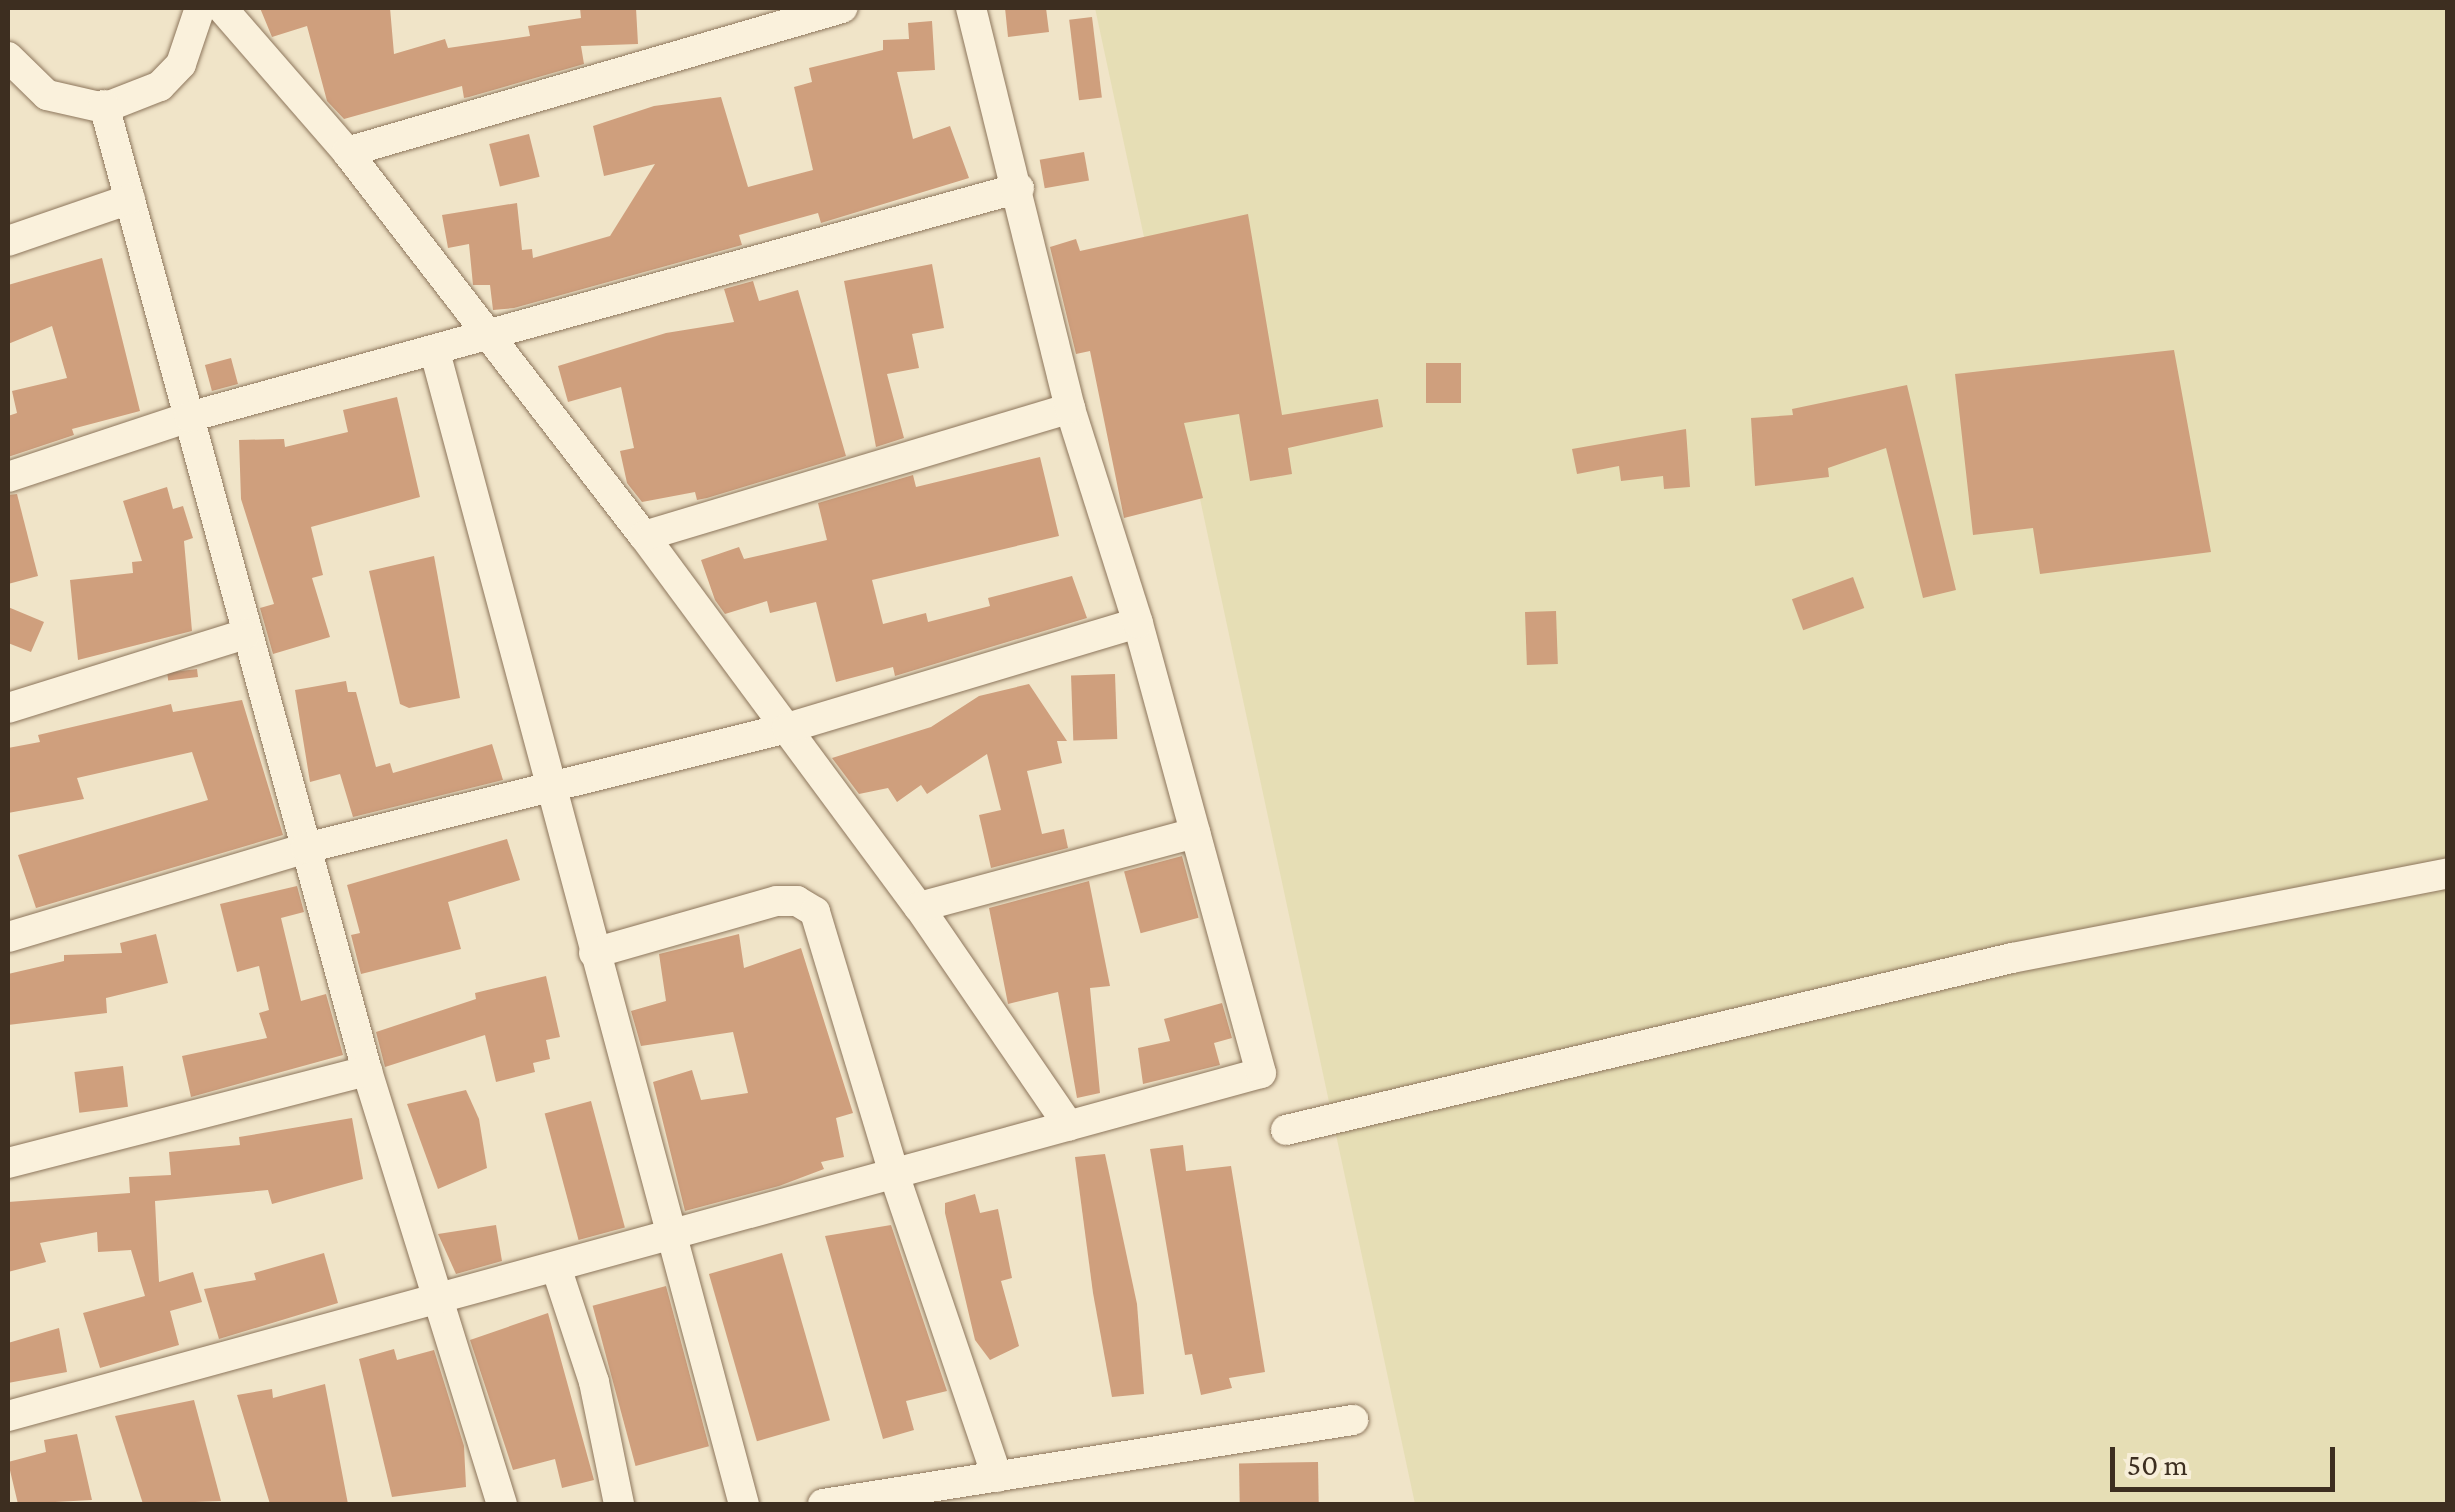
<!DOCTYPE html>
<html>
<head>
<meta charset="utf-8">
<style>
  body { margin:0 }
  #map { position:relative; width:2455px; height:1512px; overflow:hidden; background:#f0e4c8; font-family:"Crimson Pro",serif }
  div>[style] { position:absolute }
  .farmland>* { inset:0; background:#e6deb5 }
  .building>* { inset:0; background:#cf9f7d; transform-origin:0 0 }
  .roads { filter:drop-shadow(0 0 2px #8d765c) drop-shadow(0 0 2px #8d765c) }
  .street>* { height:30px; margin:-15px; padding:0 15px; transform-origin:15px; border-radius:15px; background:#faf1dc }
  span { translate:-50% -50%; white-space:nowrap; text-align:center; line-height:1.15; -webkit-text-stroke:9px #f7eed8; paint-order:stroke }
  .frame { position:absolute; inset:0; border:10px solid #3d2e20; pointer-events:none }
  .scale { position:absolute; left:2110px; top:1447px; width:225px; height:45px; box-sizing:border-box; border:5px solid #3d2e20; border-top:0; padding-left:12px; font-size:30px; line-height:35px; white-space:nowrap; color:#3d2e20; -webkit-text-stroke:8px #f7eed8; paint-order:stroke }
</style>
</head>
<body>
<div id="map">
  <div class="farmland">
    <div style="clip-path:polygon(1095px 8px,2447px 8px,2447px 1504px,1415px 1504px)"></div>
  </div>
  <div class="building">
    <div style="clip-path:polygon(260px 8px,390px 8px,394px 54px,445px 39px,448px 48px,530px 36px,528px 26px,581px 18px,580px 8px,636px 8px,638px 44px,581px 46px,584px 64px,469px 97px,464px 98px,462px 86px,344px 119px,327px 101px,307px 26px,272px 37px)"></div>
    <div style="clip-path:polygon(1005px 8px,1046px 8px,1049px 32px,1008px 37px)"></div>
    <div style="left:1092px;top:17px;width:81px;height:23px;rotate:83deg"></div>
    <div style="clip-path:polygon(932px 21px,935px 70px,897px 72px,913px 139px,950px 126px,969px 178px,821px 223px,818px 213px,739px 235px,742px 245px,514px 308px,493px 310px,490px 285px,473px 285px,469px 244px,448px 248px,442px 215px,517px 203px,522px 250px,532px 249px,533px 258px,610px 236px,655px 164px,604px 176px,593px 126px,654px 106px,721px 97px,748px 187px,813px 170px,794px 87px,812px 82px,809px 68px,883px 50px,883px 40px,909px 39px,908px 23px)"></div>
    <div style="left:529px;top:134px;width:44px;height:41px;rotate:76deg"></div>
    <div style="left:1084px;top:152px;width:29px;height:45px;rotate:80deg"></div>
    <div style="clip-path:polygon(1248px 214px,1282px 415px,1378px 399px,1383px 427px,1288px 448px,1292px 474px,1250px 481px,1239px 414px,1184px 423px,1203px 498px,1124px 518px,1090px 351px,1076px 354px,1050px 247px,1076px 239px,1080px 251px)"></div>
    <div style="clip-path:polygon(102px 258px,140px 411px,72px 429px,74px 435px,8px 457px,8px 416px,17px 413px,12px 391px,67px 378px,52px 326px,8px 344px,8px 285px)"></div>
    <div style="clip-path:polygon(932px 264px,944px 328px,912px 334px,919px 368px,887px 374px,904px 438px,876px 447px,844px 281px)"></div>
    <div style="clip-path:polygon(753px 281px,759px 301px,798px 290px,846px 456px,707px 498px,697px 500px,695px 492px,642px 502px,627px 483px,620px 451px,634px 448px,621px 387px,568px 402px,558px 366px,666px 333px,734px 322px,724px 289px)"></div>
    <div style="clip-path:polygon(2174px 350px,2211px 552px,2040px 574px,2033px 528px,1973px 535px,1955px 374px)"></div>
    <div style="left:231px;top:358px;width:27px;height:27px;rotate:75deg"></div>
    <div style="left:1461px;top:363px;width:40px;height:35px;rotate:90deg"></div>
    <div style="clip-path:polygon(1907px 385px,1956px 590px,1923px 598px,1886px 448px,1828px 468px,1829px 477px,1755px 486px,1751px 418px,1793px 415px,1792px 409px)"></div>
    <div style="clip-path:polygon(397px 397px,420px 497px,311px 527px,323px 575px,312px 578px,330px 637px,273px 654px,260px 608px,274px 604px,241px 499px,239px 440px,284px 439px,285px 447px,348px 432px,343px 410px)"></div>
    <div style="clip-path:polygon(1686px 429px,1690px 487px,1664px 489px,1663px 476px,1621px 481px,1619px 466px,1577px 474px,1572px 449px)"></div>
    <div style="clip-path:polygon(1040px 457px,1059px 536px,872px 580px,883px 624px,926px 613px,928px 622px,990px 606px,988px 598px,1072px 576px,1087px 618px,895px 676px,893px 667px,836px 682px,816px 602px,770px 613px,767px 601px,725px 614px,715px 600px,701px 560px,739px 547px,744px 559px,827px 540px,818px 503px,913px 475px,916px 487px)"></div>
    <div style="clip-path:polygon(167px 487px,173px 509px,183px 506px,193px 538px,184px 541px,192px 631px,78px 660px,70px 580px,133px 573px,132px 562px,142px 561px,123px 501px)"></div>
    <div style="clip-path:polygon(17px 494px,38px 576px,8px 584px,8px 495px)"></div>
    <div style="clip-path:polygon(434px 556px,460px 698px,409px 708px,400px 704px,369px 571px)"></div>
    <div style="left:1853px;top:577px;width:33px;height:65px;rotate:70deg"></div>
    <div style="clip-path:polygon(8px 607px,44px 622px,31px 652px,8px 643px)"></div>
    <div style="left:1556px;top:611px;width:53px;height:31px;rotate:88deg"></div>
    <div style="left:197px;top:669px;width:8px;height:30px;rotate:83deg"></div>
    <div style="left:1115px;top:674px;width:65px;height:44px;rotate:88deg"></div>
    <div style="clip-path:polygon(346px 681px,348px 692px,356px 692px,376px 767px,390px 763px,393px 773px,492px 744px,503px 780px,353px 817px,340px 774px,310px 782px,295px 690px)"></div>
    <div style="clip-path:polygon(1029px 684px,1067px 741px,1057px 741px,1062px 763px,1027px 771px,1042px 834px,1064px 829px,1068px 848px,991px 868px,979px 815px,1001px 810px,987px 754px,927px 794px,921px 785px,897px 802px,888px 788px,859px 794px,832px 758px,931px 727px,979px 696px)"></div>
    <div style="clip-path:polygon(242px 700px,283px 835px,36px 908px,18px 855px,208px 800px,192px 752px,77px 778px,84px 799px,8px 813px,8px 748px,40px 742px,38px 735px,171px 704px,173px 712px)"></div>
    <div style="clip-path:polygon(507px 839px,520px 880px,448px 902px,461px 949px,361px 974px,351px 935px,360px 933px,347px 885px)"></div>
    <div style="left:1182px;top:856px;width:64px;height:60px;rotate:75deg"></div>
    <div style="clip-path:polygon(1089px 881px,1110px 986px,1090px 988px,1100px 1093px,1077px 1098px,1058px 992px,1008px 1004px,989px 908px)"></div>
    <div style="clip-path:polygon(297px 886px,304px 912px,281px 918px,301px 1001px,326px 994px,343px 1055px,191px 1097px,182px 1056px,267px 1038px,259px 1013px,269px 1010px,259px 966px,237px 972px,220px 904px)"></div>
    <div style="clip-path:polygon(156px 934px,168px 983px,106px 998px,107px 1013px,8px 1025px,8px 974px,64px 961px,64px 955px,122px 953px,120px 943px)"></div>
    <div style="clip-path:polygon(739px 934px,744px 968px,801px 948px,853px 1113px,836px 1118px,844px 1157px,821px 1162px,824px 1169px,779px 1186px,685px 1211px,653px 1082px,692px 1070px,701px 1100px,748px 1093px,733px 1032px,641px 1046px,631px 1011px,666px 1001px,659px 954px)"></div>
    <div style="clip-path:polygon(546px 976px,560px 1037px,546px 1040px,550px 1059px,533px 1063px,535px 1072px,496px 1082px,485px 1035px,385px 1067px,376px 1032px,476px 999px,475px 993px)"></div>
    <div style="clip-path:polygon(1222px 1003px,1232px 1038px,1214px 1043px,1220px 1065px,1143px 1084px,1138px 1048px,1170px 1041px,1164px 1019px)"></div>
    <div style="left:123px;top:1066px;width:41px;height:49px;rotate:83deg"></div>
    <div style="clip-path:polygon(466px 1090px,479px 1119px,487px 1168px,438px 1189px,407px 1104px)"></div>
    <div style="left:591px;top:1101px;width:131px;height:48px;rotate:75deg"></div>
    <div style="clip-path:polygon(352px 1118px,363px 1179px,272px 1204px,268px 1190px,155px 1201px,159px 1282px,193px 1272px,202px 1302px,170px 1311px,179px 1345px,100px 1368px,83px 1313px,145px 1296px,131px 1250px,98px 1252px,97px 1232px,40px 1243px,46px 1262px,8px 1272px,8px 1202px,130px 1193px,129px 1177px,171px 1175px,169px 1152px,240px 1145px,239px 1137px)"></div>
    <div style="clip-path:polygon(1183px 1145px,1186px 1171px,1231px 1166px,1265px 1372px,1229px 1378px,1232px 1388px,1201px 1395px,1192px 1354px,1185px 1355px,1150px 1149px)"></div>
    <div style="clip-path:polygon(1105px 1154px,1137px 1304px,1144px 1394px,1112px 1397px,1093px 1293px,1075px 1157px)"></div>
    <div style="clip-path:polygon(975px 1194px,980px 1213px,998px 1209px,1012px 1278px,1001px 1281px,1019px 1346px,990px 1360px,975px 1340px,945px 1213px,945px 1203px)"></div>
    <div style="clip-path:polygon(496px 1225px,502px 1261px,456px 1274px,438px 1234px)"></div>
    <div style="clip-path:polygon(891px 1225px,947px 1391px,906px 1401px,914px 1430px,883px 1439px,825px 1236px)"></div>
    <div style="clip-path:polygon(324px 1253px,338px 1303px,219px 1339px,204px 1289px,256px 1280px,254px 1273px)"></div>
    <div style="left:782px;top:1253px;width:174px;height:76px;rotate:74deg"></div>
    <div style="left:666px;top:1286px;width:166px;height:76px;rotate:75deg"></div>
    <div style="clip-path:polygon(548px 1313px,594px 1480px,562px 1488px,555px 1459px,513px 1470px,470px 1340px)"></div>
    <div style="clip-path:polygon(59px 1328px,67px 1372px,8px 1383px,8px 1343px)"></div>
    <div style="clip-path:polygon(394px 1349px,397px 1360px,434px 1350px,464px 1446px,466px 1487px,392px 1497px,359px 1359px)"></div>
    <div style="clip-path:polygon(325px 1384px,348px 1504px,270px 1504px,237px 1395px,272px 1389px,273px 1398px)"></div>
    <div style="clip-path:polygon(194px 1400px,221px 1501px,143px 1504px,115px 1416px)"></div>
    <div style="clip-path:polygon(77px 1434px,92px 1500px,18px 1504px,8px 1462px,46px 1452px,44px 1440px)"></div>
    <div style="left:1318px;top:1462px;width:42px;height:79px;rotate:89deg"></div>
  </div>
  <div class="roads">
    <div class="street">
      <div style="left:222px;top:8px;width:191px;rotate:49deg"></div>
      <div style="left:347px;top:152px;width:485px;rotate:52.3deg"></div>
      <div style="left:644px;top:536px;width:462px;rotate:53.5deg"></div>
      <div style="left:919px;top:907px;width:265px;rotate:55.6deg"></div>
      <div style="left:8px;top:57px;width:54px;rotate:44.3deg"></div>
      <div style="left:47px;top:95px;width:58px;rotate:12.8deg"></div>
      <div style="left:104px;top:108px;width:60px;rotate:-21.4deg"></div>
      <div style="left:160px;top:86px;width:30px;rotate:-46deg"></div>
      <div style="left:181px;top:64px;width:59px;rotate:-71.3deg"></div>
      <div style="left:104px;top:105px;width:1001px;rotate:74.77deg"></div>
      <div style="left:367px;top:1071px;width:454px;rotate:72.7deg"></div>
      <div style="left:347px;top:152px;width:516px;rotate:-16.22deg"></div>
      <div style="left:8px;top:241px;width:129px;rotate:-19deg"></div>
      <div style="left:435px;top:352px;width:1193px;rotate:74.99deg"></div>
      <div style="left:8px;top:477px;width:191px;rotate:-18.3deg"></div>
      <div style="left:189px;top:417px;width:861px;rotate:-15.42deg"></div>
      <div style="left:644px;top:536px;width:445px;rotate:-16.7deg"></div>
      <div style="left:8px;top:708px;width:248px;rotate:-17.3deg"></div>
      <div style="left:919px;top:907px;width:286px;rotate:-15deg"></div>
      <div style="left:8px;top:937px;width:311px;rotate:-16.6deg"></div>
      <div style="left:306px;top:848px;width:496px;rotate:-14deg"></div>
      <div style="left:787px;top:728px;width:366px;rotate:-16.7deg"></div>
      <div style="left:594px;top:953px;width:190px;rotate:-15.9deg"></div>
      <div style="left:777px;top:901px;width:20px"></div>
      <div style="left:797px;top:901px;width:21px;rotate:31deg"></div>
      <div style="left:815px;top:912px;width:274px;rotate:73.2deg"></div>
      <div style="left:894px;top:1174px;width:320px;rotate:71.2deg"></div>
      <div style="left:1286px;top:1130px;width:746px;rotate:-13.33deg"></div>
      <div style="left:2012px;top:958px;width:444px;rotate:-11deg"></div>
      <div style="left:8px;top:1163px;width:371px;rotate:-14.4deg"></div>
      <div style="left:556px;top:1267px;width:121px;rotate:71.7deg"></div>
      <div style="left:594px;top:1382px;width:125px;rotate:78.4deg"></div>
      <div style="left:8px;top:1416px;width:1299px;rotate:-15.31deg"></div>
      <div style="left:1261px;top:1073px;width:467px;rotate:-105.3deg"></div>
      <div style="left:1138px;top:623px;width:225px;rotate:-107.6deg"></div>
      <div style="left:1070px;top:408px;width:412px;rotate:-103.9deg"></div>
      <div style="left:823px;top:1504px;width:537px;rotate:-9.01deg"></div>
    </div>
  </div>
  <div class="frame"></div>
  <div class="scale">50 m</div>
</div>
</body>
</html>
